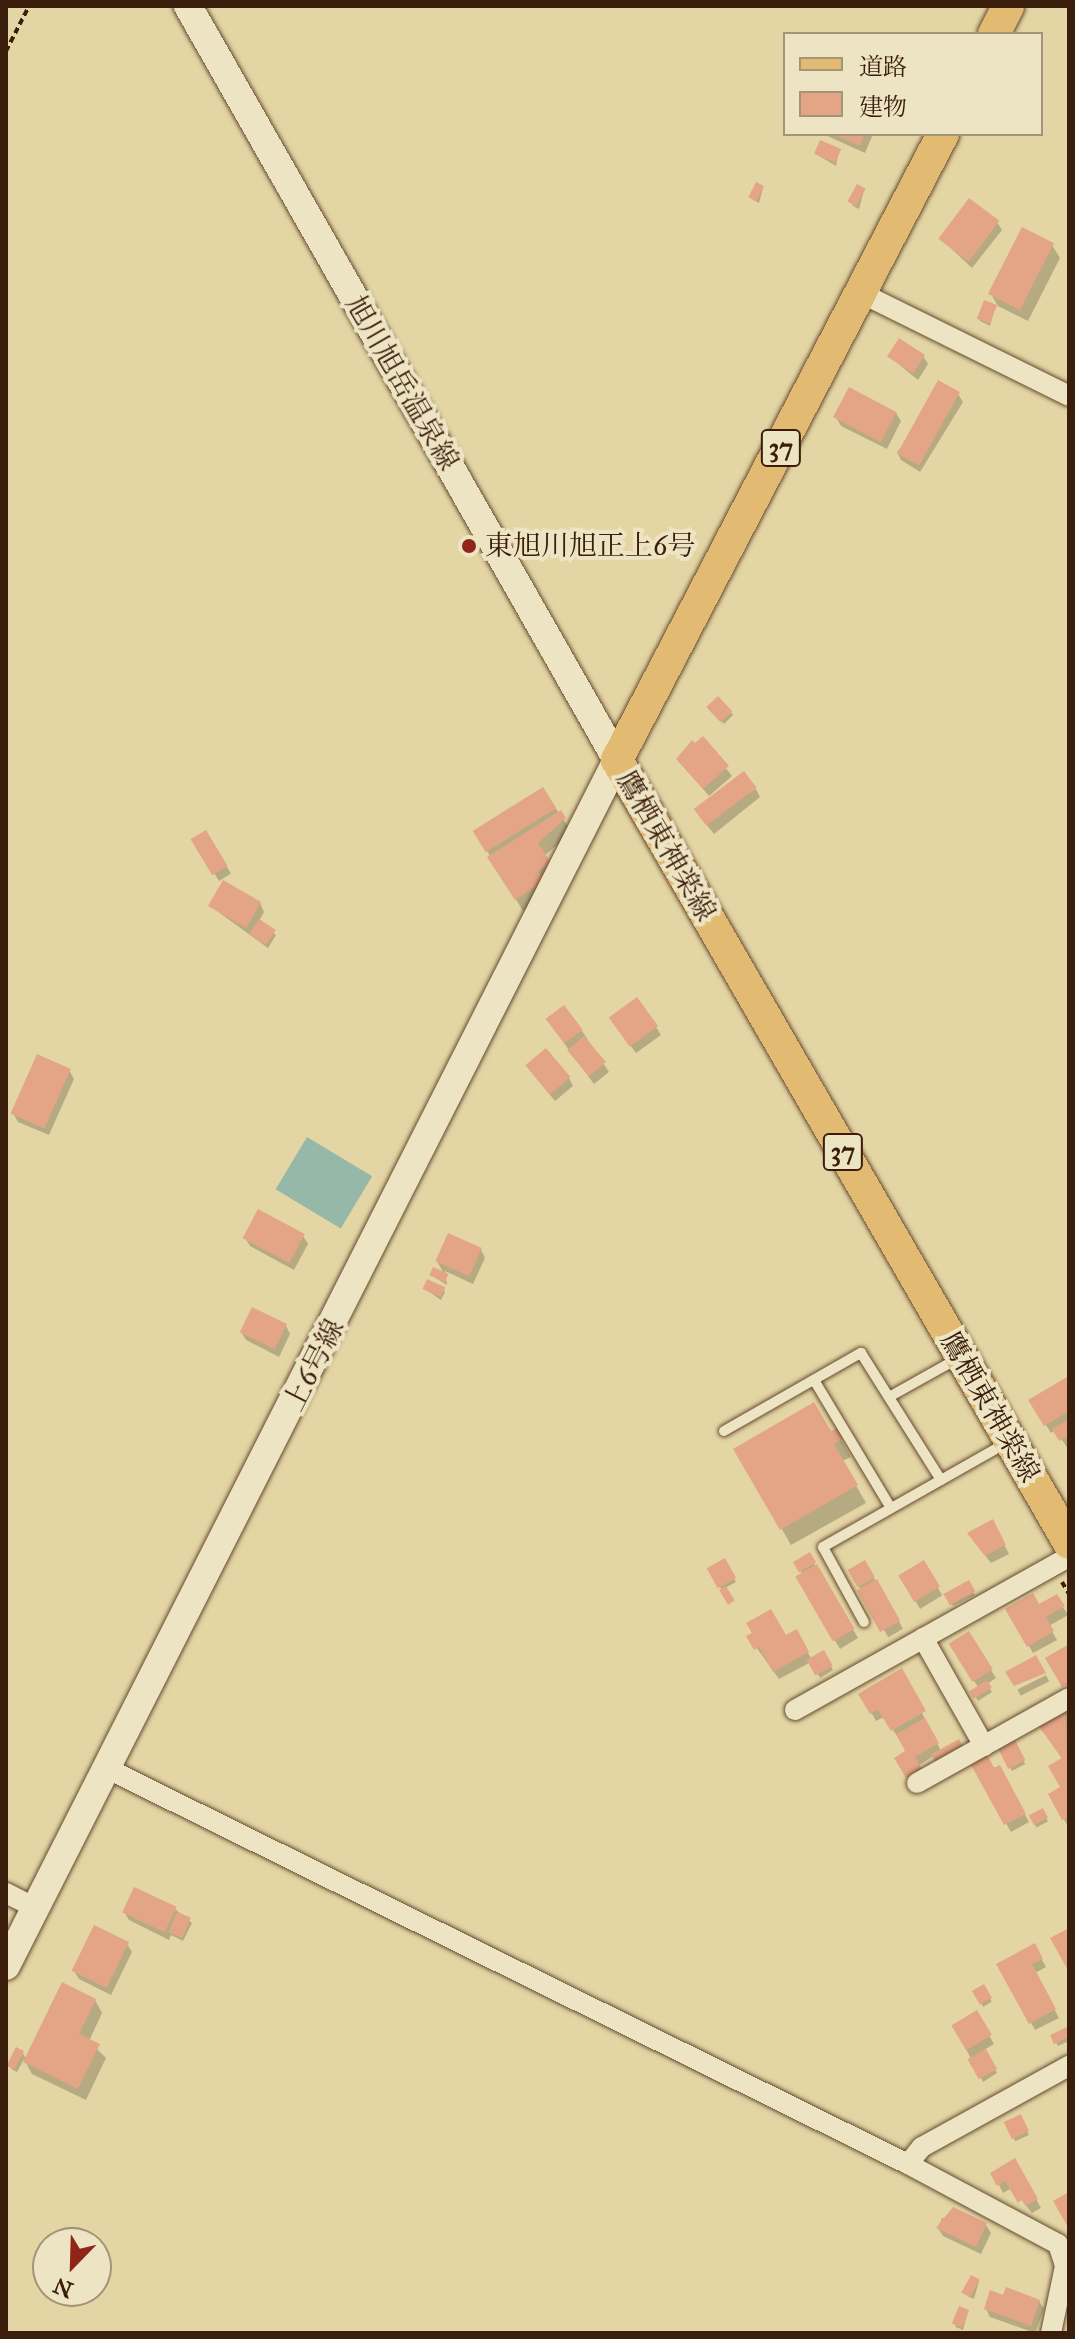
<!DOCTYPE html>
<html>
<head>
<meta charset="utf-8">
<style>
  body { margin:0 }
  #map { position:relative; width:1075px; height:2339px; overflow:hidden; background:#e4d5a4; font-family:"IM FELL Great Primer","Noto Serif JP",serif }
  div>[style] { position:absolute }
  .water>* { inset:0; background:#95b8a8; transform-origin:0 0 }
  .shadow>* { inset:0; background:#0003; transform-origin:0 0 }
  .building>* { inset:0; background:#e3a586; transform-origin:0 0 }
  .path>* { height:4px; margin-top:-2px; transform-origin:0; background:repeating-linear-gradient(90deg,#3b1d0b 0 6px,transparent 0 10px) }
  .roads { filter:drop-shadow(0 0 2px #654b31) drop-shadow(0 0 2px #654b31) }
  .lane>* { height:10px; margin:-5px; padding:0 5px; transform-origin:5px; border-radius:5px; background:#ede4c4 }
  .street>* { height:20px; margin:-10px; padding:0 10px; transform-origin:10px; border-radius:10px; background:#ede4c4 }
  .secondary>* { height:28px; margin:-14px; padding:0 14px; transform-origin:14px; border-radius:14px; background:#ede4c4 }
  .primary>* { height:32px; margin:-16px; padding:0 16px; transform-origin:16px; border-radius:16px; background:#e2ba72 }
  .dots>* { width:22px; height:22px; translate:-50% -50%; box-sizing:border-box; border:4px solid #ede4c4; border-radius:50% }
  span { translate:-50% -50%; white-space:nowrap; text-align:center; line-height:1.15; -webkit-text-stroke:8px #ede4c4; paint-order:stroke }
  .shield-label span { padding:2px 6px; background:#ede4c4; border:2px solid; border-radius:6px; -webkit-text-stroke-width:0 }
  .shield-label { font-size:26px; color:#3b1d0b; font-weight:700 }
  .street-label { font-size:28px; color:#3b1d0b }
  .poi-label { font-size:28px; color:#3b1d0b }
  .left { translate:0 -50%; text-align:left }
  .frame { position:absolute; inset:0; border:8px solid #3b1d0b; pointer-events:none }
  .legend { position:absolute; left:783px; top:32px; width:260px; height:104px; box-sizing:border-box; background:#ede4c4; border:2px solid #a6947a; margin:0; padding:10px 14px; list-style:none; font-size:24px; color:#3b1d0b }
  .legend li { display:flex; align-items:center; gap:16px; height:40px }
  .legend b { width:40px; border:2px solid #a6947a }
  .north { position:absolute; left:32px; top:2227px; width:80px; height:80px; box-sizing:border-box; background:#ede4c4; border:2px solid #a6947a; border-radius:50%; rotate:203deg; font-size:22px; font-weight:700; line-height:32px; text-align:center; color:#3b1d0b }
  .north::after { content:''; display:block; margin:auto; width:28px; height:36px; background:#8f2418; clip-path:polygon(50% 0,100% 100%,50% 72%,0 100%) }
</style>
</head>
<body>
<div id="map">
  <div class="water">
    <div style="left:307px;top:1137px;width:76px;height:61px;rotate:31deg"></div>
  </div>
  <div class="shadow">
    <div style="clip-path:polygon(823px 134px,873px 134px,865px 153px)"></div>
    <div style="clip-path:polygon(839px 151px,836px 166px,816px 154px)"></div>
    <div style="clip-path:polygon(763px 188px,759px 203px,753px 200px,751px 197px)"></div>
    <div style="clip-path:polygon(864px 190px,859px 209px,853px 206px,851px 202px)"></div>
    <div style="clip-path:polygon(997px 222px,1002px 230px,972px 268px,940px 238px)"></div>
    <div style="clip-path:polygon(1052px 245px,1060px 258px,1028px 321px,998px 306px,991px 294px)"></div>
    <div style="clip-path:polygon(995px 307px,990px 326px,980px 321px,978px 317px)"></div>
    <div style="clip-path:polygon(923px 356px,928px 364px,918px 380px,890px 357px)"></div>
    <div style="clip-path:polygon(958px 394px,963px 402px,920px 472px,901px 460px,897px 452px)"></div>
    <div style="clip-path:polygon(896px 413px,901px 421px,887px 449px,841px 426px,836px 417px)"></div>
    <div style="clip-path:polygon(710px 711px,731px 712px,733px 715px,724px 724px)"></div>
    <div style="clip-path:polygon(703px 739px,732px 776px,709px 796px,684px 767px,687px 747px)"></div>
    <div style="clip-path:polygon(756px 789px,760px 797px,714px 834px,702px 819px)"></div>
    <div style="clip-path:polygon(543px 790px,572px 832px,544px 856px,556px 876px,550px 894px,523px 911px,477px 834px)"></div>
    <div style="left:205px;top:832px;width:49px;height:14px;rotate:58deg"></div>
    <div style="clip-path:polygon(260px 903px,264px 912px,259px 921px,276px 935px,268px 948px,210px 906px)"></div>
    <div style="clip-path:polygon(616px 1026px,656px 1027px,661px 1035px,636px 1053px)"></div>
    <div style="clip-path:polygon(553px 1028px,582px 1031px,609px 1072px,594px 1084px)"></div>
    <div style="clip-path:polygon(69px 1070px,74px 1079px,49px 1135px,18px 1122px,13px 1113px)"></div>
    <div style="clip-path:polygon(532px 1073px,569px 1078px,573px 1086px,555px 1101px)"></div>
    <div style="clip-path:polygon(303px 1236px,308px 1244px,294px 1270px,250px 1246px,245px 1238px)"></div>
    <div style="clip-path:polygon(481px 1250px,485px 1258px,473px 1284px,445px 1271px,447px 1285px,431px 1275px,444px 1274px,437px 1261px)"></div>
    <div style="clip-path:polygon(425px 1289px,443px 1289px,445px 1292px,441px 1300px)"></div>
    <div style="clip-path:polygon(286px 1326px,290px 1334px,279px 1357px,246px 1340px,241px 1332px)"></div>
    <div style="clip-path:polygon(1066px 1380px,1069px 1385px,1069px 1450px,1055px 1430px,1051px 1433px,1031px 1401px)"></div>
    <div style="clip-path:polygon(836px 1431px,851px 1457px,842px 1461px,866px 1503px,791px 1545px,736px 1449px)"></div>
    <div style="clip-path:polygon(992px 1522px,1009px 1554px,991px 1563px,974px 1541px)"></div>
    <div style="clip-path:polygon(809px 1555px,858px 1638px,840px 1649px,798px 1578px,803px 1575px,795px 1563px)"></div>
    <div style="clip-path:polygon(724px 1561px,736px 1582px,725px 1588px,731px 1606px,709px 1568px)"></div>
    <div style="left:865px;top:1563px;width:76px;height:17px;rotate:60deg"></div>
    <div style="clip-path:polygon(924px 1563px,942px 1595px,968px 1582px,975px 1595px,953px 1606px,946px 1593px,920px 1609px,901px 1576px)"></div>
    <div style="clip-path:polygon(1056px 1596px,1068px 1615px,1049px 1626px,1057px 1640px,1033px 1653px,1008px 1610px,1038px 1607px)"></div>
    <div style="clip-path:polygon(796px 1632px,812px 1660px,824px 1653px,833px 1670px,820px 1678px,811px 1662px,779px 1679px,749px 1637px,785px 1638px)"></div>
    <div style="clip-path:polygon(968px 1634px,996px 1678px,987px 1684px,992px 1692px,978px 1701px,972px 1691px,978px 1687px,951px 1645px)"></div>
    <div style="clip-path:polygon(901px 1671px,941px 1751px,918px 1766px,912px 1785px,897px 1759px,908px 1752px,884px 1717px,876px 1721px,861px 1694px)"></div>
    <div style="left:1046px;top:1675px;width:7px;height:32px;rotate:63deg"></div>
    <div style="clip-path:polygon(1065px 1709px,1069px 1716px,1069px 1828px,1050px 1795px,1063px 1788px,1063px 1760px,1047px 1737px)"></div>
    <div style="left:1013px;top:1741px;width:26px;height:15px;rotate:62deg"></div>
    <div style="clip-path:polygon(973px 1764px,999px 1768px,1029px 1822px,1011px 1832px)"></div>
    <div style="left:1042px;top:1810px;width:13px;height:13px;rotate:63deg"></div>
    <div style="clip-path:polygon(175px 1909px,192px 1923px,183px 1941px,171px 1935px,169px 1940px,129px 1920px,124px 1912px)"></div>
    <div style="clip-path:polygon(127px 1944px,132px 1952px,111px 1995px,79px 1979px,74px 1971px)"></div>
    <div style="clip-path:polygon(1034px 1946px,1046px 1967px,1035px 1973px,1059px 2018px,1035px 2030px,999px 1965px)"></div>
    <div style="left:983px;top:1987px;width:17px;height:10px;rotate:59deg"></div>
    <div style="clip-path:polygon(95px 2000px,102px 2013px,89px 2041px,106px 2058px,86px 2100px,32px 2074px,24px 2059px,17px 2072px,11px 2069px,23px 2053px,26px 2059px)"></div>
    <div style="clip-path:polygon(976px 2013px,994px 2044px,984px 2050px,997px 2073px,983px 2082px,954px 2026px)"></div>
    <div style="clip-path:polygon(1069px 2031px,1069px 2041px,1058px 2046px,1052px 2036px)"></div>
    <div style="left:1020px;top:2116px;width:21px;height:15px;rotate:65deg"></div>
    <div style="clip-path:polygon(1015px 2161px,1041px 2208px,1032px 2213px,1012px 2188px,1003px 2193px,993px 2173px)"></div>
    <div style="clip-path:polygon(942px 2218px,986px 2225px,991px 2233px,981px 2254px,943px 2236px,938px 2228px)"></div>
    <div style="clip-path:polygon(979px 2281px,974px 2299px,967px 2296px,965px 2292px)"></div>
    <div style="clip-path:polygon(1004px 2297px,1039px 2301px,1044px 2309px,1035px 2333px,990px 2317px,986px 2309px)"></div>
    <div style="clip-path:polygon(968px 2311px,963px 2330px,956px 2327px,954px 2323px)"></div>
  </div>
  <div class="building">
    <div style="clip-path:polygon(833px 134px,865px 134px,860px 146px)"></div>
    <div style="left:820px;top:140px;width:23px;height:15px;rotate:23deg"></div>
    <div style="left:756px;top:182px;width:9px;height:17px;rotate:27deg"></div>
    <div style="left:857px;top:184px;width:10px;height:20px;rotate:29deg"></div>
    <div style="left:969px;top:198px;width:38px;height:51px;rotate:37deg"></div>
    <div style="left:1022px;top:227px;width:36px;height:75px;rotate:27deg"></div>
    <div style="left:984px;top:300px;width:14px;height:20px;rotate:21deg"></div>
    <div style="left:899px;top:338px;width:31px;height:22px;rotate:33deg"></div>
    <div style="left:938px;top:380px;width:25px;height:84px;rotate:29deg"></div>
    <div style="left:849px;top:387px;width:54px;height:34px;rotate:28deg"></div>
    <div style="left:718px;top:696px;width:21px;height:16px;rotate:47deg"></div>
    <div style="clip-path:polygon(703px 736px,729px 766px,703px 789px,676px 759px,692px 740px,695px 743px)"></div>
    <div style="left:744px;top:771px;width:21px;height:63px;rotate:53deg"></div>
    <div style="left:543px;top:787px;width:25px;height:83px;rotate:58deg"></div>
    <div style="clip-path:polygon(561px 810px,566px 818px,538px 843px,551px 863px,538px 871px,545px 880px,515px 900px,487px 857px)"></div>
    <div style="left:206px;top:830px;width:42px;height:18px;rotate:59deg"></div>
    <div style="left:223px;top:880px;width:44px;height:30px;rotate:30deg"></div>
    <div style="left:259px;top:919px;width:20px;height:18px;rotate:33deg"></div>
    <div style="left:637px;top:997px;width:36px;height:35px;rotate:54deg"></div>
    <div style="left:564px;top:1005px;width:31px;height:23px;rotate:53deg"></div>
    <div style="left:584px;top:1036px;width:34px;height:22px;rotate:50deg"></div>
    <div style="left:546px;top:1048px;width:38px;height:27px;rotate:50deg"></div>
    <div style="left:37px;top:1054px;width:37px;height:65px;rotate:24deg"></div>
    <div style="left:258px;top:1209px;width:53px;height:33px;rotate:28deg"></div>
    <div style="left:448px;top:1233px;width:37px;height:31px;rotate:24deg"></div>
    <div style="left:433px;top:1267px;width:17px;height:9px;rotate:24deg"></div>
    <div style="left:427px;top:1279px;width:20px;height:11px;rotate:24deg"></div>
    <div style="left:252px;top:1307px;width:39px;height:28px;rotate:26deg"></div>
    <div style="clip-path:polygon(1067px 1377px,1069px 1411px,1044px 1426px,1028px 1400px)"></div>
    <div style="clip-path:polygon(814px 1402px,831px 1431px,837px 1428px,843px 1439px,834px 1444px,858px 1485px,780px 1530px,733px 1449px)"></div>
    <div style="clip-path:polygon(1069px 1419px,1069px 1435px,1059px 1441px,1052px 1429px)"></div>
    <div style="clip-path:polygon(993px 1519px,1006px 1545px,985px 1556px,967px 1533px)"></div>
    <div style="left:810px;top:1552px;width:12px;height:20px;rotate:59deg"></div>
    <div style="left:725px;top:1558px;width:23px;height:21px;rotate:61deg"></div>
    <div style="left:865px;top:1560px;width:20px;height:20px;rotate:60deg"></div>
    <div style="left:924px;top:1560px;width:31px;height:30px;rotate:59deg"></div>
    <div style="left:817px;top:1564px;width:75px;height:25px;rotate:60deg"></div>
    <div style="left:877px;top:1579px;width:48px;height:23px;rotate:61deg"></div>
    <div style="left:969px;top:1580px;width:13px;height:29px;rotate:61deg"></div>
    <div style="left:726px;top:1586px;width:17px;height:8px;rotate:59deg"></div>
    <div style="clip-path:polygon(1033px 1593px,1039px 1604px,1057px 1594px,1065px 1606px,1046px 1617px,1054px 1631px,1027px 1647px,1005px 1609px)"></div>
    <div style="clip-path:polygon(771px 1609px,786px 1635px,797px 1629px,809px 1652px,773px 1672px,759px 1647px,754px 1650px,746px 1636px,752px 1633px,746px 1623px)"></div>
    <div style="left:969px;top:1631px;width:45px;height:24px;rotate:58deg"></div>
    <div style="clip-path:polygon(1069px 1644px,1069px 1684px,1062px 1687px,1045px 1658px)"></div>
    <div style="left:824px;top:1650px;width:18px;height:20px;rotate:61deg"></div>
    <div style="clip-path:polygon(1036px 1655px,1046px 1673px,1014px 1686px,1005px 1672px)"></div>
    <div style="clip-path:polygon(902px 1668px,926px 1711px,891px 1731px,878px 1710px,870px 1714px,858px 1694px)"></div>
    <div style="left:987px;top:1680px;width:9px;height:21px;rotate:58deg"></div>
    <div style="clip-path:polygon(1065px 1706px,1069px 1817px,1062px 1820px,1048px 1794px,1060px 1787px,1048px 1766px,1062px 1758px,1037px 1724px)"></div>
    <div style="clip-path:polygon(925px 1718px,939px 1743px,915px 1757px,922px 1769px,906px 1778px,894px 1758px,905px 1751px,896px 1734px)"></div>
    <div style="left:1014px;top:1738px;width:25px;height:19px;rotate:63deg"></div>
    <div style="left:959px;top:1739px;width:10px;height:32px;rotate:61deg"></div>
    <div style="clip-path:polygon(987px 1754px,994px 1768px,1000px 1765px,1026px 1814px,1004px 1825px,970px 1763px)"></div>
    <div style="left:1043px;top:1808px;width:11px;height:16px;rotate:63deg"></div>
    <div style="left:134px;top:1887px;width:47px;height:28px;rotate:25deg"></div>
    <div style="left:177px;top:1912px;width:15px;height:22px;rotate:23deg"></div>
    <div style="left:94px;top:1925px;width:39px;height:51px;rotate:26deg"></div>
    <div style="clip-path:polygon(1069px 1928px,1069px 1972px,1050px 1938px)"></div>
    <div style="clip-path:polygon(1035px 1943px,1043px 1959px,1032px 1964px,1056px 2009px,1029px 2024px,996px 1964px)"></div>
    <div style="clip-path:polygon(62px 1982px,96px 1999px,79px 2034px,100px 2044px,78px 2089px,23px 2062px)"></div>
    <div style="left:984px;top:1984px;width:16px;height:14px;rotate:60deg"></div>
    <div style="left:977px;top:2010px;width:29px;height:30px;rotate:59deg"></div>
    <div style="clip-path:polygon(1069px 2026px,1069px 2037px,1054px 2044px,1050px 2035px)"></div>
    <div style="left:16px;top:2047px;width:9px;height:21px;rotate:27deg"></div>
    <div style="left:986px;top:2049px;width:23px;height:21px;rotate:61deg"></div>
    <div style="left:1021px;top:2114px;width:19px;height:19px;rotate:65deg"></div>
    <div style="clip-path:polygon(1015px 2158px,1038px 2199px,1025px 2206px,1022px 2200px,1018px 2203px,1005px 2181px,997px 2186px,990px 2173px)"></div>
    <div style="clip-path:polygon(1069px 2192px,1069px 2229px,1053px 2201px)"></div>
    <div style="clip-path:polygon(953px 2207px,987px 2223px,976px 2247px,936px 2228px)"></div>
    <div style="left:971px;top:2275px;width:10px;height:20px;rotate:29deg"></div>
    <div style="clip-path:polygon(1006px 2287px,1040px 2300px,1031px 2326px,984px 2309px,990px 2290px,1003px 2295px)"></div>
    <div style="left:959px;top:2306px;width:11px;height:19px;rotate:22deg"></div>
  </div>
  <div class="path">
    <div style="left:6px;top:51px;width:51px;rotate:-62.9deg"></div>
    <div style="left:1062px;top:1582px;width:14px;rotate:60deg"></div>
  </div>
  <div class="roads">
    <div class="lane">
      <div style="left:814px;top:1380px;width:149px;rotate:59deg"></div>
      <div style="left:889px;top:1397px;width:78px;rotate:-29.2deg"></div>
      <div style="left:724px;top:1431px;width:158px;rotate:-29.7deg"></div>
      <div style="left:861px;top:1353px;width:150px;rotate:57.8deg"></div>
      <div style="left:864px;top:1622px;width:85px;rotate:-118.7deg"></div>
      <div style="left:823px;top:1547px;width:213px;rotate:-29.6deg"></div>
    </div>
    <div class="street">
      <div style="left:861px;top:293px;width:232px;rotate:26.3deg"></div>
      <div style="left:923px;top:1638px;width:124px;rotate:60.5deg"></div>
      <div style="left:795px;top:1710px;width:314px;rotate:-29.2deg"></div>
      <div style="left:106px;top:1768px;width:894px;rotate:26.28deg"></div>
      <div style="left:908px;top:2164px;width:170px;rotate:28.1deg"></div>
      <div style="left:1058px;top:2244px;width:23px;rotate:72deg"></div>
      <div style="left:1065px;top:2266px;width:68px;rotate:101.8deg"></div>
      <div style="left:917px;top:1783px;width:174px;rotate:-29.2deg"></div>
      <div style="left:6px;top:1893px;width:34px;rotate:27deg"></div>
      <div style="left:908px;top:2164px;width:22px;rotate:-51deg"></div>
      <div style="left:922px;top:2147px;width:168px;rotate:-28.9deg"></div>
    </div>
    <div class="secondary">
      <div style="left:6px;top:1966px;width:1352px;rotate:-63.13deg"></div>
      <div style="left:617px;top:760px;width:868px;rotate:-119.64deg"></div>
    </div>
    <div class="primary">
      <div style="left:994px;top:34px;width:31px;rotate:-63deg"></div>
      <div style="left:943px;top:134px;width:706px;rotate:117.51deg"></div>
      <div style="left:617px;top:760px;width:904px;rotate:60deg"></div>
    </div>
  </div>
  <div class="dots">
    <div style="left:469px;top:546px;background:#8f2418"></div>
  </div>
  <div class="shield-label">
    <span style="left:781px;top:448px">37</span>
    <span style="left:843px;top:1152px">37</span>
  </div>
  <div class="street-label">
    <span style="left:402px;top:383px;rotate:60deg">旭川旭岳温泉線</span>
    <span style="left:666px;top:846px;rotate:60deg">鷹栖東神楽線</span>
    <span style="left:314px;top:1365px;rotate:-63deg">上6号線</span>
    <span style="left:990px;top:1407px;rotate:60deg">鷹栖東神楽線</span>
  </div>
  <div class="poi-label">
    <span class="left" style="left:485px;top:546px">東旭川旭正上6号</span>
  </div>
  <div class="frame"></div>
  <ul class="legend">
  <li><b style="height:10px;background:#e2ba72"></b>道路</li>
  <li><b style="height:22px;background:#e3a586"></b>建物</li>
  </ul>
  <div class="north">N</div>
</div>
</body>
</html>
